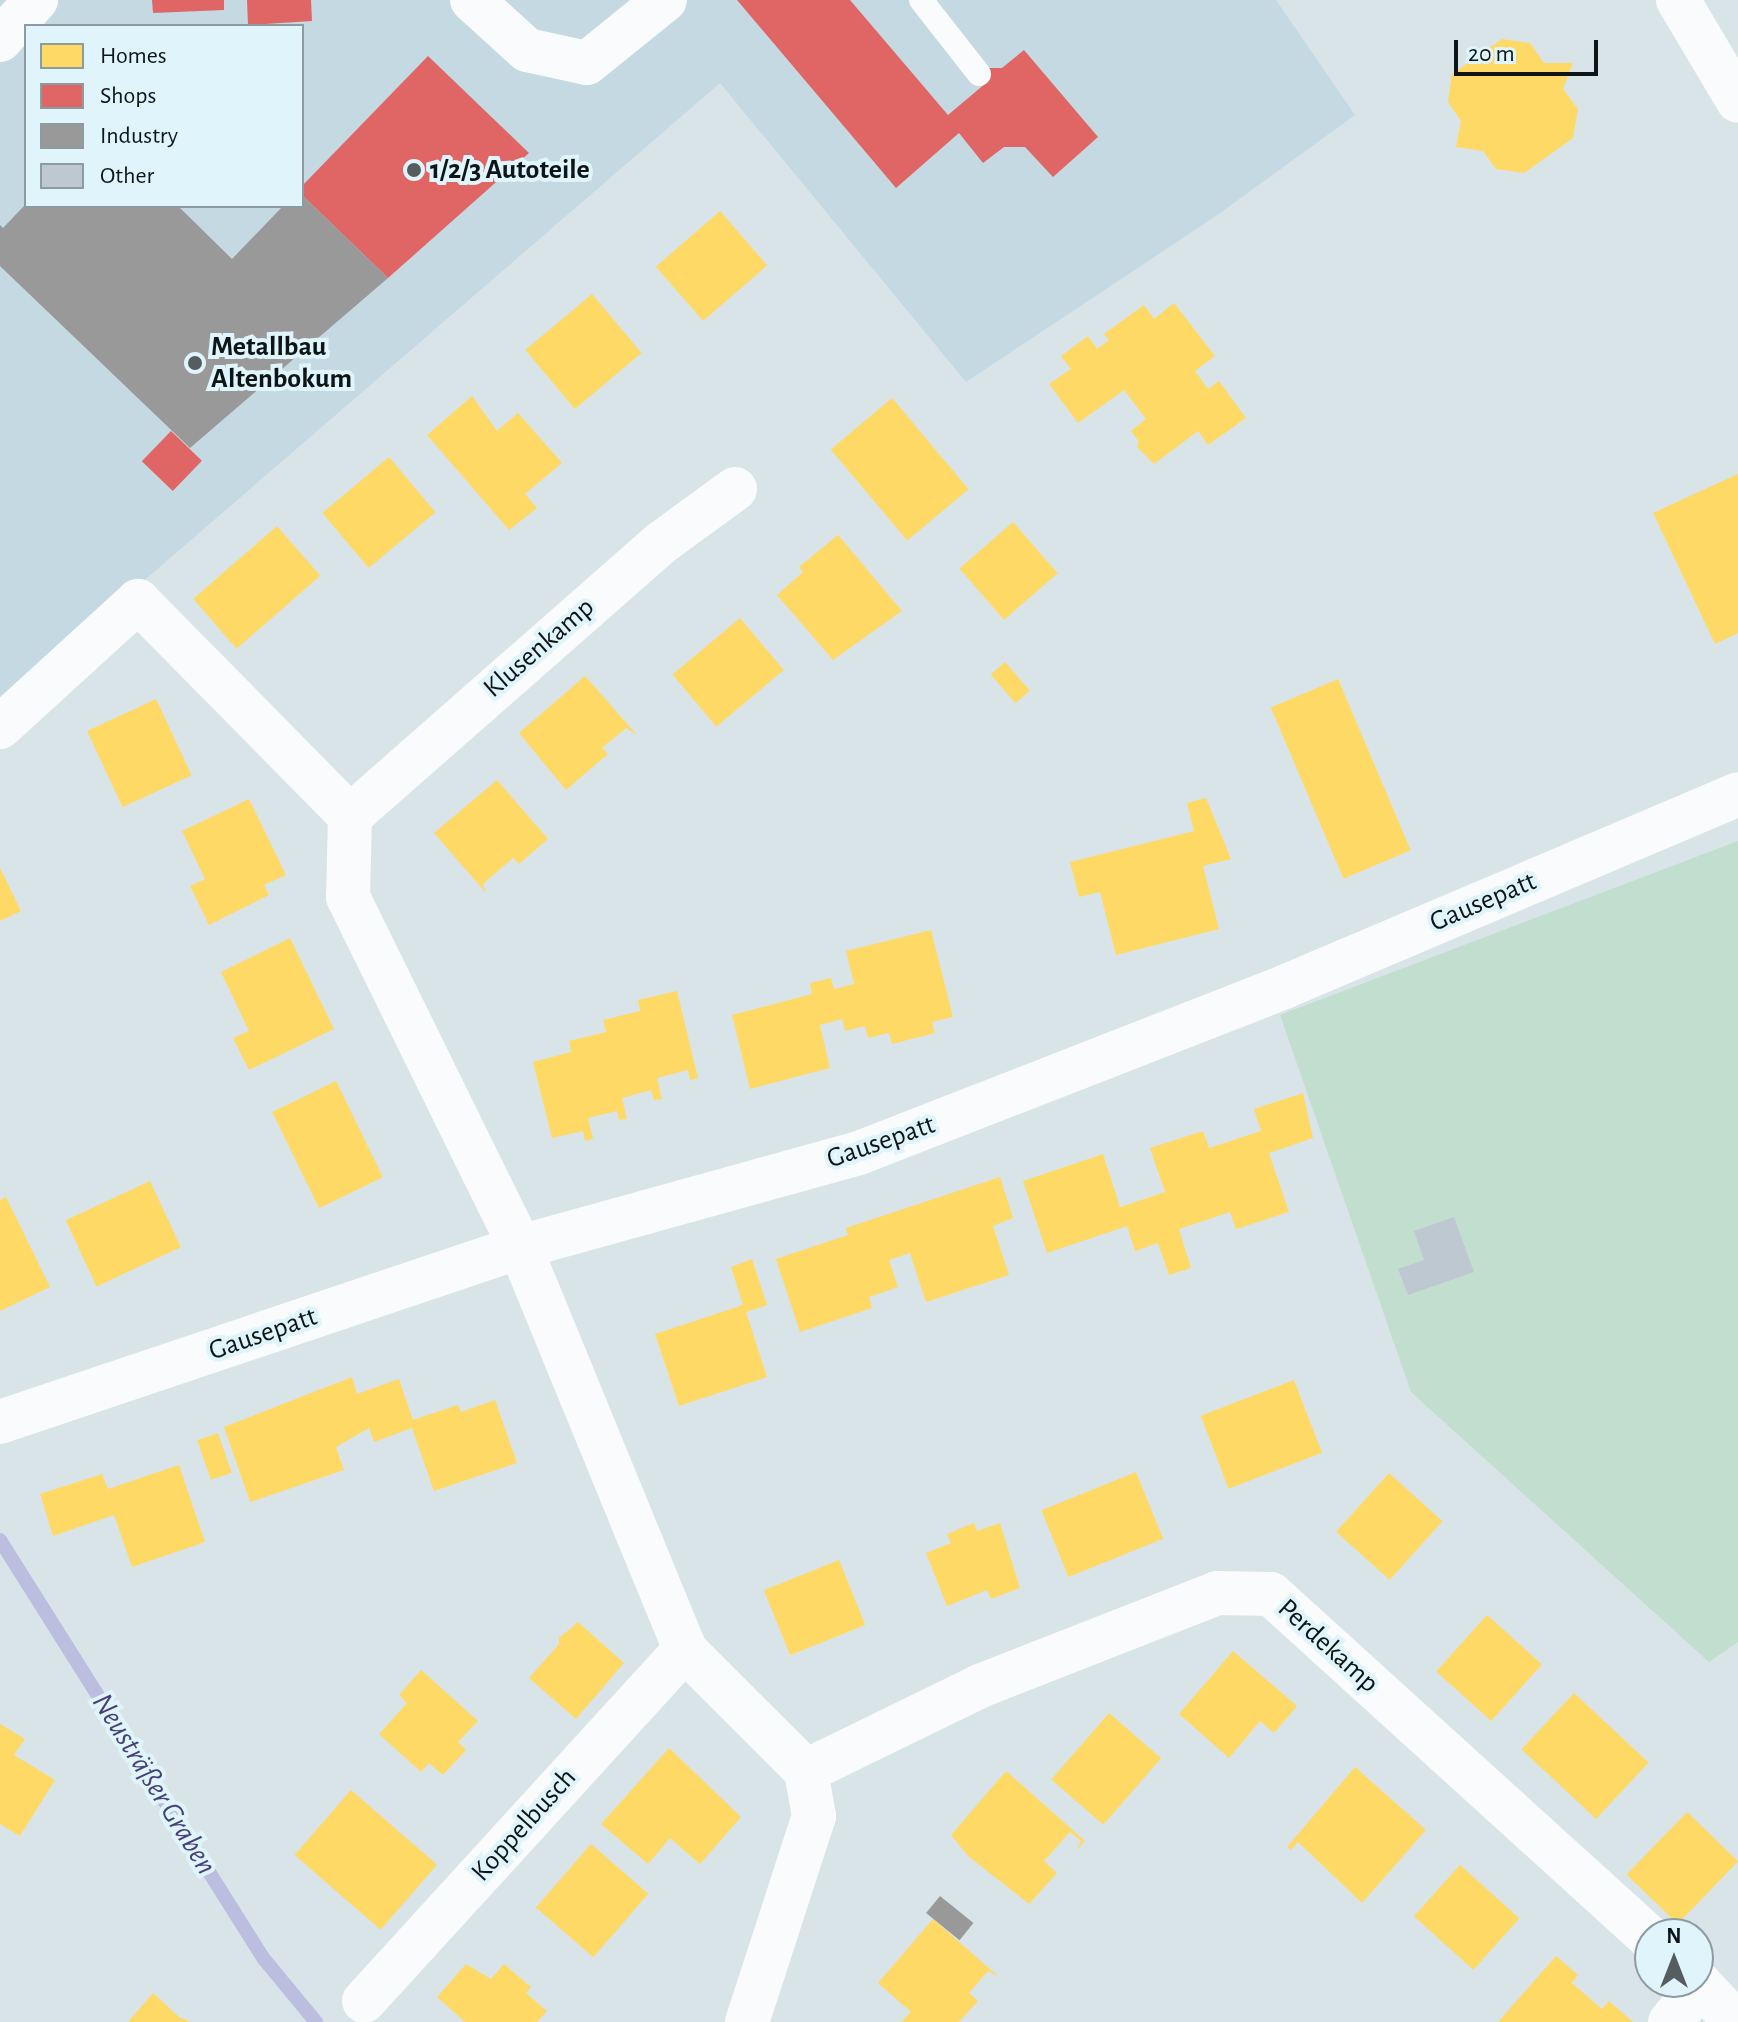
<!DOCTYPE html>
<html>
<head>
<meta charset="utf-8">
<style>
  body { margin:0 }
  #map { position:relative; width:1738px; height:2022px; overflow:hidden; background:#d9e4e8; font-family:"Alegreya Sans",sans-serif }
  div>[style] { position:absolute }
  .built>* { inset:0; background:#c4d9e1 }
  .green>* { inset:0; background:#c2decf }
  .homes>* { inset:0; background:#ffd966; transform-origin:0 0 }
  .shops>* { inset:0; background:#e06666; transform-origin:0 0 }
  .industry>* { inset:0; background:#999; transform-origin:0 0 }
  .stream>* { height:14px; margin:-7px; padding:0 7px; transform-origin:7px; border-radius:7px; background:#bcbee0 }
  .building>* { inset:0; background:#bec8d1 }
  .service>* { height:24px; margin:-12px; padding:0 12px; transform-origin:12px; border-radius:12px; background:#f9fbfc }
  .minor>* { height:44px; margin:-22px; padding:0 22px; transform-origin:22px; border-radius:22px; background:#f9fbfc }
  .dots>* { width:22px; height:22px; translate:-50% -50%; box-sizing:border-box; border:4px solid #e0f4fb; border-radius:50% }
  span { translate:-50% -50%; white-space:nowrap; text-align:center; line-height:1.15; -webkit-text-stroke:8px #e0f4fb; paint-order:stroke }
  .poi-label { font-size:28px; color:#0e1517; font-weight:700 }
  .left { translate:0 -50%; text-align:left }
  .street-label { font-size:28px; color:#0e1517 }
  .water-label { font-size:30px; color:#49407b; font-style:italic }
  .legend { position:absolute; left:24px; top:24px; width:280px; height:184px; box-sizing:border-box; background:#e0f4fb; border:2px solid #8c9ba0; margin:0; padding:10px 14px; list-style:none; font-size:24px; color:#0e1517 }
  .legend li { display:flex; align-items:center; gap:16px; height:40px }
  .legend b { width:40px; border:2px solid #8c9ba0 }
  .north { position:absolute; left:1634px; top:1918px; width:80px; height:80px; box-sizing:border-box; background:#e0f4fb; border:2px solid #8c9ba0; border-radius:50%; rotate:0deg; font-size:22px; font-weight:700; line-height:32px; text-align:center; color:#0e1517 }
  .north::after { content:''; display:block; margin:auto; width:28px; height:36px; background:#555d60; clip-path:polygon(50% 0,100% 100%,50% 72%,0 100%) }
  .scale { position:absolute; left:1454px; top:40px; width:144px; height:36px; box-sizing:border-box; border:4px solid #0e1517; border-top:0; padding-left:10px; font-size:24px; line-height:28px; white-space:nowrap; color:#0e1517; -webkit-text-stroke:6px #e0f4fb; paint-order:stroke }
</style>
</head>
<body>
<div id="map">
  <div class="built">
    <div style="clip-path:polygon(evenodd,0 0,1276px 0,1355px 115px,1216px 216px,966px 382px,720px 83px,0 705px,0 0,26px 26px,302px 26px,302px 206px,26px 206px,26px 26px)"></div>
  </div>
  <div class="green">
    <div style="clip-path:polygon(1738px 841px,1738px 1642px,1709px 1662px,1411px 1392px,1280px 1015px)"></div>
  </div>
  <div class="homes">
    <div style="clip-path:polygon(1502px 39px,1530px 43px,1544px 63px,1573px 63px,1563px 89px,1578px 109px,1573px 138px,1524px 173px,1496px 169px,1483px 151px,1456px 147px,1461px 121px,1448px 102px,1452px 74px)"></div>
    <div style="left:720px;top:211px;width:72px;height:85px;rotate:49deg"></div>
    <div style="left:592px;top:294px;width:77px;height:87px;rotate:50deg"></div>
    <div style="clip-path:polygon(1174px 303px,1215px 356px,1195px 371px,1208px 389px,1219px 381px,1246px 418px,1208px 445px,1198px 431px,1154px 464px,1137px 447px,1139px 442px,1131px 431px,1146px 419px,1124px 390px,1078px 423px,1049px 384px,1071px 369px,1061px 356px,1088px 336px,1097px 349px,1109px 340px,1104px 334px,1144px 305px,1154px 319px)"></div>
    <div style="clip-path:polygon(472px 396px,497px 431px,518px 413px,562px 463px,525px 494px,537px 508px,509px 530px,427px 435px)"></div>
    <div style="left:892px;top:398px;width:119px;height:80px;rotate:50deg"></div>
    <div style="left:389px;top:457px;width:72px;height:87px;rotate:50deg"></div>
    <div style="clip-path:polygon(1738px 474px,1738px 633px,1715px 644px,1653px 513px)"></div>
    <div style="left:1013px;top:522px;width:68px;height:71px;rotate:49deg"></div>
    <div style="left:277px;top:526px;width:66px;height:111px;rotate:49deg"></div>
    <div style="clip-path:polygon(838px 535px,902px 611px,833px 660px,777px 595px,803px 572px,799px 567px)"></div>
    <div style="left:740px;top:618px;width:68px;height:88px;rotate:50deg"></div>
    <div style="left:1005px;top:662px;width:38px;height:19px;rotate:49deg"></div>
    <div style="clip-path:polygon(585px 676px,637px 735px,626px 728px,602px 748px,608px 754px,566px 790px,519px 733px)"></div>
    <div style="left:1338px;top:679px;width:186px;height:73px;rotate:67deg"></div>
    <div style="left:156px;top:699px;width:84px;height:76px;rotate:65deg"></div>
    <div style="clip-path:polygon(497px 780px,548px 839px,519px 864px,513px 858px,483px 884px,486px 893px,434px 833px)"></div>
    <div style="clip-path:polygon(1206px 798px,1231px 859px,1203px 866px,1219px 929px,1116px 955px,1100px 892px,1079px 897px,1070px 862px,1194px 831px,1187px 803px)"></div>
    <div style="clip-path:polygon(249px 799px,286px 875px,264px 885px,269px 895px,209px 925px,190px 886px,205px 879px,182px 831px)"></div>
    <div style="clip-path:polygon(0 868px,21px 911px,0 921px)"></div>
    <div style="clip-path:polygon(931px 930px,953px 1017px,932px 1022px,935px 1033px,892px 1044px,889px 1033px,868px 1038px,865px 1026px,845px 1031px,842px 1019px,820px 1025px,830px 1068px,750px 1089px,732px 1015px,812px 994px,810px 983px,831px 978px,834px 989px,854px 984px,846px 951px)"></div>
    <div style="clip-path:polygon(290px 938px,334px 1029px,249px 1070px,233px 1038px,249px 1031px,221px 972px)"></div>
    <div style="clip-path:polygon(677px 991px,698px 1078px,690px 1080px,688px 1070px,657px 1078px,662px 1099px,654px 1100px,651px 1090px,622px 1098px,627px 1119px,619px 1120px,617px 1111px,588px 1118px,593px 1139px,585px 1141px,583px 1131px,552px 1138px,533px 1062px,571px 1052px,569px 1041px,606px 1032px,603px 1020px,640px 1011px,638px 1000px)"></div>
    <div style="left:336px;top:1081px;width:107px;height:71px;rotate:64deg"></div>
    <div style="clip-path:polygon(1303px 1093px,1313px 1138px,1269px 1153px,1289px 1212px,1236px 1229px,1230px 1212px,1179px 1229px,1191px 1268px,1169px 1275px,1158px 1243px,1135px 1251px,1127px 1226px,1047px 1253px,1023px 1181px,1103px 1154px,1120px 1207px,1165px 1192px,1150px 1148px,1203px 1131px,1209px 1148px,1261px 1131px,1254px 1109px)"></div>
    <div style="clip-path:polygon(1000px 1177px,1013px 1218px,993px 1226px,1009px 1275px,926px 1302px,910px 1253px,889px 1260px,898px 1287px,869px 1297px,872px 1308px,800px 1332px,776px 1259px,848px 1235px,846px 1228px)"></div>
    <div style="left:150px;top:1181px;width:73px;height:93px;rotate:65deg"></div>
    <div style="clip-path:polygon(6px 1197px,50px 1287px,0 1311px,0 1200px)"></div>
    <div style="clip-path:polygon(752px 1259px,767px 1305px,746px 1312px,767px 1377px,679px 1406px,655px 1334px,743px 1305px,731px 1267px)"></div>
    <div style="clip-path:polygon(352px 1377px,357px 1394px,399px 1379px,413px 1420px,458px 1405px,461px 1412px,495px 1400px,517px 1463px,434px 1491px,412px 1428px,374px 1442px,369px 1428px,336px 1447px,344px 1470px,250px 1502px,224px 1427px)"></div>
    <div style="left:1294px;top:1380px;width:78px;height:100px;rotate:69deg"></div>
    <div style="left:218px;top:1433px;width:42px;height:22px;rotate:71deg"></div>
    <div style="clip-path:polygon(179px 1465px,205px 1542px,132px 1567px,114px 1515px,53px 1536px,40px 1494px,102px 1474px,108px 1489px)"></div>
    <div style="left:1136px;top:1472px;width:72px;height:102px;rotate:68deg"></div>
    <div style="left:1389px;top:1473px;width:72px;height:79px;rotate:42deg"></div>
    <div style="clip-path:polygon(974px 1523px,977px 1531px,1000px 1523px,1020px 1588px,991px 1599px,987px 1590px,947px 1606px,926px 1553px,951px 1543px,947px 1534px)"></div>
    <div style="left:839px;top:1560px;width:70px;height:81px;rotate:68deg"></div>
    <div style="left:1487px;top:1615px;width:74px;height:76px;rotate:42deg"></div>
    <div style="clip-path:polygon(578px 1622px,624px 1663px,576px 1719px,529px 1678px,559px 1644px,559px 1638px)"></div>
    <div style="clip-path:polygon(1233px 1651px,1297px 1706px,1274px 1733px,1260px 1721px,1229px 1758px,1179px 1714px)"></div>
    <div style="clip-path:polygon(421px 1670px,478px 1721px,458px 1742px,466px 1750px,443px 1775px,429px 1763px,421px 1772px,379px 1734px,407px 1703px,399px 1695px)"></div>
    <div style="left:1574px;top:1693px;width:102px;height:77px;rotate:43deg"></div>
    <div style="left:1109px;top:1713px;width:69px;height:88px;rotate:41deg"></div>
    <div style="clip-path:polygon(0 1724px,25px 1739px,14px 1755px,55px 1780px,20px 1836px,0 1824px)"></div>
    <div style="clip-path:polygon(669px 1748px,741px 1817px,700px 1864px,670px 1838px,648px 1864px,601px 1824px)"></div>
    <div style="clip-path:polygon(1355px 1767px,1426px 1830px,1362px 1903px,1298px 1842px,1291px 1850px,1287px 1847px)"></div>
    <div style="clip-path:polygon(1006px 1771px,1085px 1841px,1076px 1850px,1081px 1841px,1070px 1832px,1044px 1861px,1057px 1873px,1029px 1904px,968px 1856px,951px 1835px)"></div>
    <div style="left:351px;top:1790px;width:114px;height:86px;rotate:41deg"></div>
    <div style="left:1687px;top:1812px;width:71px;height:87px;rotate:44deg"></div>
    <div style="left:591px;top:1844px;width:76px;height:84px;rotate:41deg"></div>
    <div style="left:1460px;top:1865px;width:80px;height:69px;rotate:42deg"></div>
    <div style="clip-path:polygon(933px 1919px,999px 1977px,988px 1971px,969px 1993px,978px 2001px,959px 2022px,901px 2022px,911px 2012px,878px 1983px)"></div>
    <div style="clip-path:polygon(1556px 1956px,1578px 1975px,1572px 1983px,1602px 2009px,1609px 2001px,1633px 2022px,1498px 2022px)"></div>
    <div style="clip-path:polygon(466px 1964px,491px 1979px,504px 1964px,531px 1987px,526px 1993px,547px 2011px,537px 2022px,465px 2022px,437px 1997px)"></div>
    <div style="clip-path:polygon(153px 1993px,179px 2017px,191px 2022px,128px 2022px)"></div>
  </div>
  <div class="shops">
    <div style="clip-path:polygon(152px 0,224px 0,224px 10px,153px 13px)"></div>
    <div style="clip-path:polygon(247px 0,311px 0,312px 21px,248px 25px)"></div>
    <div style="clip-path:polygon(737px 0,850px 0,948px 115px,986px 83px,987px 68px,1002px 68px,1024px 50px,1098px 137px,1053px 177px,1025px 147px,1004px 147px,983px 163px,959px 133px,896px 188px)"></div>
    <div style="clip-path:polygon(428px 56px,529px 153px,388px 278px,302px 195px,302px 186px)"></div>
    <div style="left:171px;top:431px;width:43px;height:42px;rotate:44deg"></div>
  </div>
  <div class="industry">
    <div style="clip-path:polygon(302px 195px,388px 278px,190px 448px,0 266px,0 225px,3px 228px,24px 206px,178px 206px,232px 259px,283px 206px,302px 206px)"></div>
    <div style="left:940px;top:1896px;width:43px;height:22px;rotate:39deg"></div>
  </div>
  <div class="stream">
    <div style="left:0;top:1540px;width:495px;rotate:57.8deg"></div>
    <div style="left:264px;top:1959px;width:82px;rotate:50.5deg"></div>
  </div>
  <div class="building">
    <div style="clip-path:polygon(1454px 1217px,1474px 1272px,1408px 1295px,1398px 1269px,1424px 1260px,1414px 1231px)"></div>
  </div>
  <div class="service">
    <div style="left:921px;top:0;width:94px;rotate:51.9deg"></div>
  </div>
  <div class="minor">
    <div style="left:472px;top:0;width:74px;rotate:42.3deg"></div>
    <div style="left:527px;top:50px;width:61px;rotate:12.2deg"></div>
    <div style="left:587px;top:63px;width:100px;rotate:-38.9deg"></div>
    <div style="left:1678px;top:0;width:117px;rotate:59.3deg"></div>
    <div style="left:0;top:40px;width:54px;rotate:-48deg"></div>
    <div style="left:735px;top:489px;width:92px;rotate:143.9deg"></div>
    <div style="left:661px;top:543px;width:414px;rotate:138.7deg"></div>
    <div style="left:350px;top:816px;width:81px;rotate:91.4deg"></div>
    <div style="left:348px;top:897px;width:390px;rotate:63.8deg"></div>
    <div style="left:520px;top:1247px;width:435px;rotate:67.7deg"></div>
    <div style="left:685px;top:1650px;width:171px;rotate:45deg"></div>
    <div style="left:806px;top:1771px;width:46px;rotate:79.9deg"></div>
    <div style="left:814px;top:1816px;width:217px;rotate:108deg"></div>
    <div style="left:0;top:727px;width:187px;rotate:-42.4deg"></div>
    <div style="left:138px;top:601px;width:302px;rotate:45.4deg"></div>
    <div style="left:0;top:1422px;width:549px;rotate:-18.6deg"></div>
    <div style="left:520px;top:1247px;width:352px;rotate:-15.5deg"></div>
    <div style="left:859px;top:1153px;width:456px;rotate:-21.3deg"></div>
    <div style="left:1284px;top:987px;width:493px;rotate:-23deg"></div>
    <div style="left:806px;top:1771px;width:194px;rotate:-26deg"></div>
    <div style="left:980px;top:1686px;width:255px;rotate:-21.4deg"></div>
    <div style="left:1217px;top:1593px;width:54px;rotate:1.1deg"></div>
    <div style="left:1271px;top:1594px;width:512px;rotate:42.23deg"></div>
    <div style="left:1698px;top:1982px;width:55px;rotate:46.5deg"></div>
    <div style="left:364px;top:2001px;width:476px;rotate:-47.6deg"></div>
    <div style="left:1670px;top:2022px;width:48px;rotate:-50deg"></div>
  </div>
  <div class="dots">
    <div style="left:414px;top:170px;background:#555d60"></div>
    <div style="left:195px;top:363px;background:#555d60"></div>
  </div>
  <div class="poi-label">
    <span class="left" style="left:430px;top:170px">1/2/3 Autoteile</span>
    <span class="left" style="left:211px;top:363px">Metallbau<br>Altenbokum</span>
  </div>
  <div class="street-label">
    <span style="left:539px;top:648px;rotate:-41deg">Klusenkamp</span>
    <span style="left:1483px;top:902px;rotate:-23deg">Gausepatt</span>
    <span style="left:881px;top:1142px;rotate:-19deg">Gausepatt</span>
    <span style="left:263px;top:1334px;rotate:-19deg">Gausepatt</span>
    <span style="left:1328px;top:1646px;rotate:42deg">Perdekamp</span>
    <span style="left:524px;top:1825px;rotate:-48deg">Koppelbusch</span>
  </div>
  <div class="water-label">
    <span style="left:154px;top:1784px;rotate:58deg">Neusträßer Graben</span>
  </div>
  <ul class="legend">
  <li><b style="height:22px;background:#ffd966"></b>Homes</li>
  <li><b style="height:22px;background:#e06666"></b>Shops</li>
  <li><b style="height:22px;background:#999"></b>Industry</li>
  <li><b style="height:22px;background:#bec8d1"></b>Other</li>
  </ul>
  <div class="north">N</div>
  <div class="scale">20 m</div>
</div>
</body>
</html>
